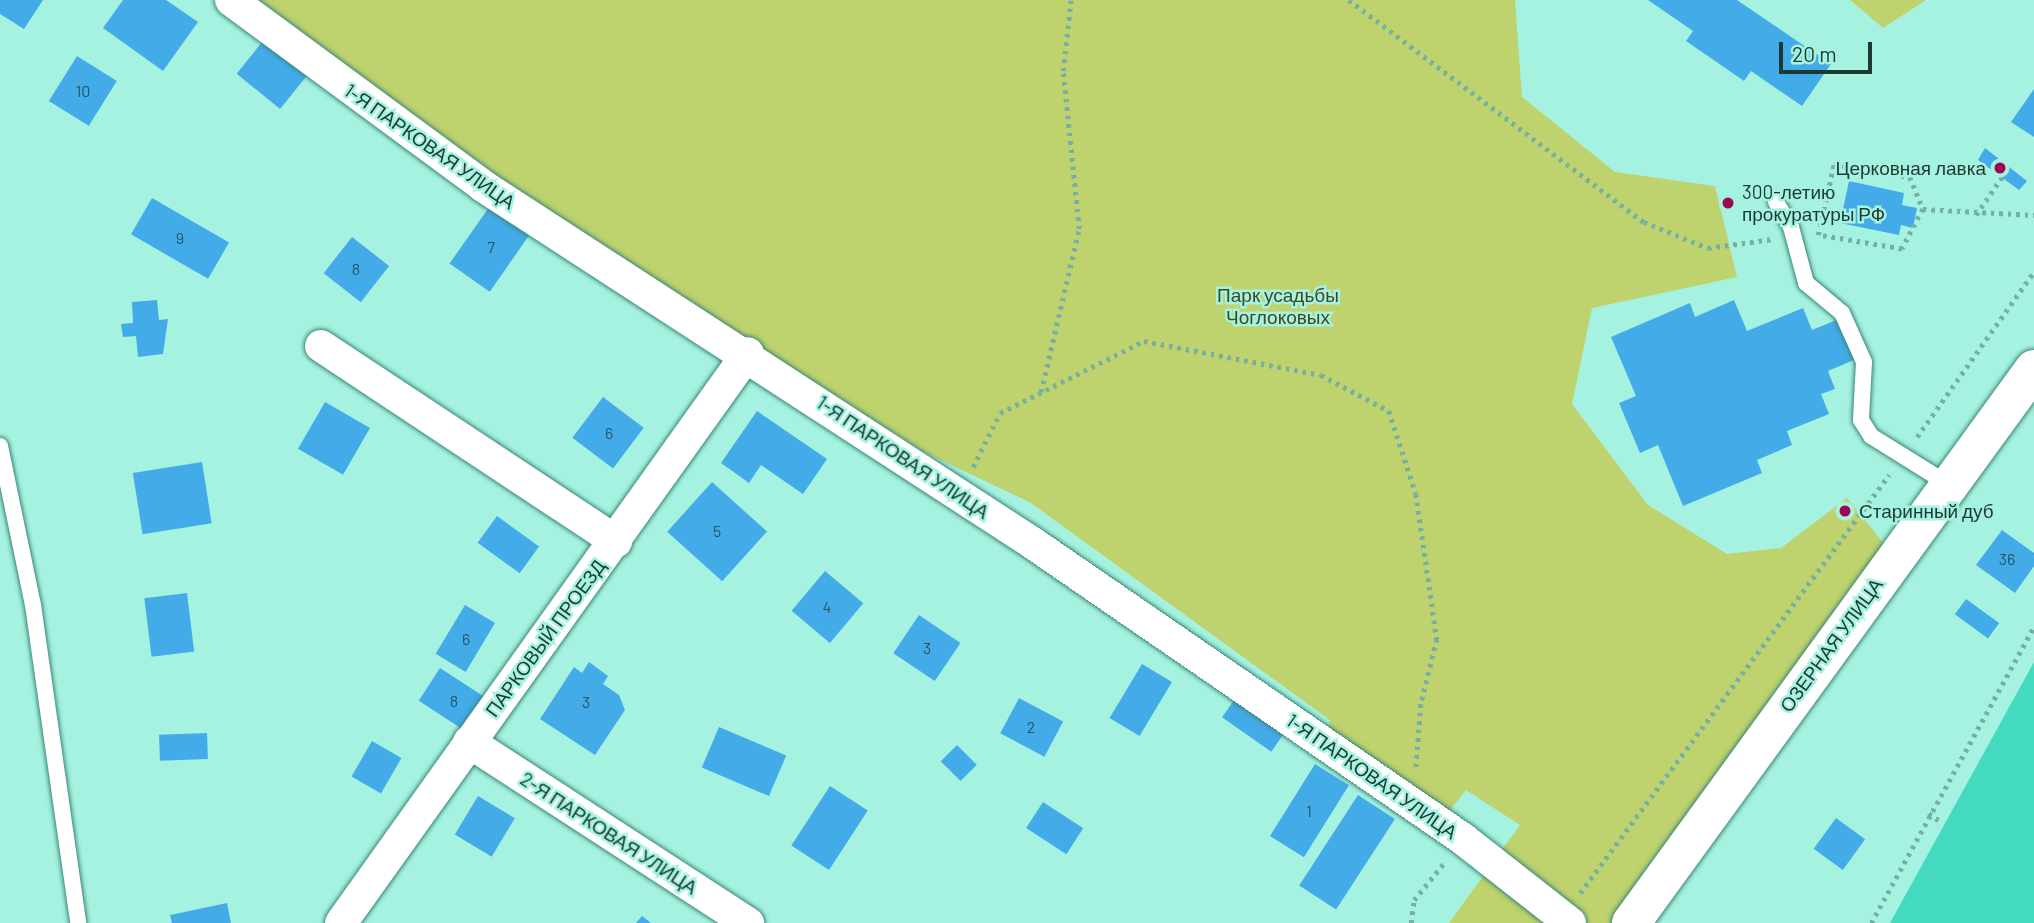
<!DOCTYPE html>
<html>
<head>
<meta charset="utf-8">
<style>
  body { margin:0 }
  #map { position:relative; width:2034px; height:923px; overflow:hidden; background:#a6f2e1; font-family:Barlow,sans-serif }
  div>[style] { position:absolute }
  .green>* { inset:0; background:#bed26e }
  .water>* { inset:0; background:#44dac0 }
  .building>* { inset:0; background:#44abe9; transform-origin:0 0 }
  .path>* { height:4.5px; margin-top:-2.25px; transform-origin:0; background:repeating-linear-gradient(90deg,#74b0a3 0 3.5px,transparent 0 8.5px) }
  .roads { filter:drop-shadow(0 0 2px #3a8677) drop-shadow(0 0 2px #3a8677) }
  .service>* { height:16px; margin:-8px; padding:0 8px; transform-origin:8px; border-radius:8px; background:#fff }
  .minor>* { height:32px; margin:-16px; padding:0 16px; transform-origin:16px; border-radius:16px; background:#fff }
  .secondary>* { height:38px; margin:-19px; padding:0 19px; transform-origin:19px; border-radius:19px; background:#fff }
  .dots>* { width:19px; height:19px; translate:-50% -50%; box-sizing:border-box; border:4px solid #a6f2e1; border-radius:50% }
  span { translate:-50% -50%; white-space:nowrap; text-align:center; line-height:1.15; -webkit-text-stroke:5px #a6f2e1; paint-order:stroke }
  .number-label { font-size:16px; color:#255661 }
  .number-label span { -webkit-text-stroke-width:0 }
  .street-label { font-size:19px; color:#1b3a34 }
  .poi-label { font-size:19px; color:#1b3a34 }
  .right { translate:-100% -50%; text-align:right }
  .left { translate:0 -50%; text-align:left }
  .park-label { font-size:19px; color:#40481e }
  .scale { position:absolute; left:1779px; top:42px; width:93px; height:32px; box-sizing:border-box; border:4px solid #1b3a34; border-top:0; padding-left:9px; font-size:21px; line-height:24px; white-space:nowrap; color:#1b3a34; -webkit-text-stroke:5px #a6f2e1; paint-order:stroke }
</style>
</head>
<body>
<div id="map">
  <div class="green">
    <div style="clip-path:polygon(257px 0,1515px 0,1522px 97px,1615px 172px,1715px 186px,1737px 277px,1592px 308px,1572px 404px,1648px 505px,1727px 554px,1781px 548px,1847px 498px,1885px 545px,1615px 923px,1449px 923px,1520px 825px,1466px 790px,1444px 818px,1327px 732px,1330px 720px,1031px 503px,924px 452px,449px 149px)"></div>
    <div style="clip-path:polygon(1850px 0,1926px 0,1883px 28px)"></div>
  </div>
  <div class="water">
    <div style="clip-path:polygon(2034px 662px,2034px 923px,1890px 923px)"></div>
  </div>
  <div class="building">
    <div style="clip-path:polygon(0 0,43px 0,24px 29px,0 14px)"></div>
    <div style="clip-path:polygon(123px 0,166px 0,198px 22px,163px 71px,103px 28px)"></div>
    <div style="clip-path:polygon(1648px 0,1737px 0,1831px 64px,1802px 106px,1751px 71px,1744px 81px,1686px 41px,1693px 31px)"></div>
    <div style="left:263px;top:41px;width:56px;height:42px;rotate:39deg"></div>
    <div style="left:77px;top:56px;width:47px;height:53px;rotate:32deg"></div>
    <div style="clip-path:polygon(2034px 89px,2034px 137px,2011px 122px)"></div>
    <div style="clip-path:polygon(1985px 148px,2027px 181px,2019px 190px,1978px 160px)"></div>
    <div style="clip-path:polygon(1849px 181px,1904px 193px,1902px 205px,1917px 208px,1913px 228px,1901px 225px,1899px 235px,1840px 223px)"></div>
    <div style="left:152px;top:198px;width:89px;height:42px;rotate:30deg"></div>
    <div style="left:492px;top:203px;width:49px;height:74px;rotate:35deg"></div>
    <div style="left:352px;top:237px;width:47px;height:46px;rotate:38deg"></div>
    <div style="clip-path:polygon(157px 300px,159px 320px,168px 319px,163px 354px,138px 357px,136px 336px,123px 337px,121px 324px,133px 323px,132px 302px)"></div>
    <div style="clip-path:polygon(1734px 300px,1747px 331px,1803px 308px,1812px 330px,1839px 319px,1856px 359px,1828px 371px,1835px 389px,1821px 394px,1829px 414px,1787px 431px,1792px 445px,1757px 460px,1762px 473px,1683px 506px,1658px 445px,1640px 453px,1619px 403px,1636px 396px,1611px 337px,1690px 303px,1695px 317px)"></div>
    <div style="left:603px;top:397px;width:51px;height:51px;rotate:37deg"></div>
    <div style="left:325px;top:402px;width:52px;height:54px;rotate:30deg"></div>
    <div style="clip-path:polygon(757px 411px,827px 459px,803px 494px,761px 465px,749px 483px,721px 463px)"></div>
    <div style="left:202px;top:462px;width:62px;height:70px;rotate:81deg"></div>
    <div style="left:712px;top:482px;width:74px;height:67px;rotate:42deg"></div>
    <div style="left:497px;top:516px;width:52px;height:33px;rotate:36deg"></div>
    <div style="clip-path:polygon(2002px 530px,2034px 553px,2034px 566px,2015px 593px,1976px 565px)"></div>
    <div style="left:825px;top:571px;width:50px;height:52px;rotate:40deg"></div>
    <div style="left:187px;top:593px;width:59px;height:43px;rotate:83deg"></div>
    <div style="left:1966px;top:599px;width:41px;height:19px;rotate:36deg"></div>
    <div style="left:465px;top:605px;width:35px;height:57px;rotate:31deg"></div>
    <div style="left:919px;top:615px;width:50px;height:46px;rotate:34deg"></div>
    <div style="clip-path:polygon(589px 662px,608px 676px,603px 684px,619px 695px,625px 710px,595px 755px,540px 719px,574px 667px,582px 673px)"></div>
    <div style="left:1142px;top:664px;width:35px;height:63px;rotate:31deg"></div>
    <div style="left:440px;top:668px;width:60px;height:39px;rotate:33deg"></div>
    <div style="left:1237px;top:696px;width:60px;height:26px;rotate:35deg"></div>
    <div style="left:1019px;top:698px;width:50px;height:40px;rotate:28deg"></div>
    <div style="left:719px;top:727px;width:73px;height:44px;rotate:23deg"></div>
    <div style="left:207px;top:733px;width:26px;height:48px;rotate:88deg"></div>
    <div style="left:372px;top:741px;width:34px;height:41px;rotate:30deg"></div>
    <div style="left:957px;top:745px;width:28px;height:23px;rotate:45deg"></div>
    <div style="left:1315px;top:764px;width:40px;height:85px;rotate:32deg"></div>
    <div style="left:830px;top:786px;width:45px;height:71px;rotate:33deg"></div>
    <div style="left:1358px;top:795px;width:44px;height:108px;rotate:33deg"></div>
    <div style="left:478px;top:796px;width:43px;height:45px;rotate:31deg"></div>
    <div style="left:1043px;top:802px;width:48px;height:31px;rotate:33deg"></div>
    <div style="left:1836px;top:818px;width:36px;height:38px;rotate:36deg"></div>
    <div style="clip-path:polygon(227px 903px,231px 923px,172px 923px,170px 915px)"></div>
    <div style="clip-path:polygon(642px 916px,651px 923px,636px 923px)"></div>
  </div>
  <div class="path">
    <div style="left:1349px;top:0;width:369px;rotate:37deg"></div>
    <div style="left:1644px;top:222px;width:69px;rotate:22.1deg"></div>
    <div style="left:1708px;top:248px;width:65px;rotate:-8deg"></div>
    <div style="left:1834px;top:164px;width:77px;rotate:9.7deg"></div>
    <div style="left:1910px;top:177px;width:35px;rotate:68deg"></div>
    <div style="left:1923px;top:209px;width:45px;rotate:117.7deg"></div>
    <div style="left:1902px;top:249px;width:85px;rotate:-170.5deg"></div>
    <div style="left:1818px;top:235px;width:73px;rotate:-77.3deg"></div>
    <div style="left:1923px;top:209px;width:111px;rotate:3.1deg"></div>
    <div style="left:1976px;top:215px;width:46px;rotate:-55.6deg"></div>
    <div style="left:1041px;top:392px;width:167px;rotate:-76.9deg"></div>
    <div style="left:1079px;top:229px;width:159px;rotate:-95.8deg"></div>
    <div style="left:1063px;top:71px;width:71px;rotate:-83.6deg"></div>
    <div style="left:1917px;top:437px;width:202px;rotate:-54.7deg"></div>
    <div style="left:973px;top:467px;width:60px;rotate:-63.4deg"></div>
    <div style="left:1000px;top:413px;width:161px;rotate:-26.6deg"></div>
    <div style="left:1144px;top:341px;width:180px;rotate:10.9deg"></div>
    <div style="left:1321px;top:375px;width:77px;rotate:27.9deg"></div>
    <div style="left:1389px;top:411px;width:87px;rotate:72deg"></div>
    <div style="left:1416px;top:494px;width:147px;rotate:81.8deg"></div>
    <div style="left:1437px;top:639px;width:67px;rotate:103.8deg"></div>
    <div style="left:1421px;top:704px;width:65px;rotate:94.4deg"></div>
    <div style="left:1929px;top:813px;width:15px;rotate:37deg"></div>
    <div style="left:1580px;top:893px;width:520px;rotate:-53.53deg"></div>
    <div style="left:1411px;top:923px;width:23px;rotate:-83deg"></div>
    <div style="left:1414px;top:900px;width:49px;rotate:-50.8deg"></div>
    <div style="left:1871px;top:923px;width:338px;rotate:-61.2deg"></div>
  </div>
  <div class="roads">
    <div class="service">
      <div style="left:1776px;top:202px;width:29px;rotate:59deg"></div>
      <div style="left:1791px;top:227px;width:58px;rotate:75deg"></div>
      <div style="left:1806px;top:283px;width:47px;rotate:39.8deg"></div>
      <div style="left:1842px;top:313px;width:54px;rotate:65.8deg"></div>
      <div style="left:1864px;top:362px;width:58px;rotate:93deg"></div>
      <div style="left:1861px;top:420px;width:19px;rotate:58deg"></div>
      <div style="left:1871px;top:436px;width:91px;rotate:31.9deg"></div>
      <div style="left:0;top:446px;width:162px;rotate:78.3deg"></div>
      <div style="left:33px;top:605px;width:321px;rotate:81.9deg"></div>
    </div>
    <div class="minor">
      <div style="left:231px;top:0;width:313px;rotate:36.4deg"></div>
      <div style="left:483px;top:186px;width:657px;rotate:33.01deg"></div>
      <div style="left:1034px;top:544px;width:521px;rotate:34.51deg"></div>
      <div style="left:1463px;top:839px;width:136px;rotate:38.1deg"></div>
      <div style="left:321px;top:346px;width:354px;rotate:33.5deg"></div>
      <div style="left:469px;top:742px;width:333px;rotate:33deg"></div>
      <div style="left:341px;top:923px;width:700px;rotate:-54.47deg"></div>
    </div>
    <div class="secondary">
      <div style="left:1631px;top:923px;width:685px;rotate:-53.97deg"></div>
    </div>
  </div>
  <div class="dots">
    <div style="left:2000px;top:168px;background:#9c0754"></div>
    <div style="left:1728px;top:203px;background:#9c0754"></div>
    <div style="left:1845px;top:511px;background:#9c0754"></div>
  </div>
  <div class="number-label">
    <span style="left:83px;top:91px">10</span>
    <span style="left:180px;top:238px">9</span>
    <span style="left:491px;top:247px">7</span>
    <span style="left:356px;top:269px">8</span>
    <span style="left:609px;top:433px">6</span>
    <span style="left:717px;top:531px">5</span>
    <span style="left:2007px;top:559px">36</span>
    <span style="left:827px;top:607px">4</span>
    <span style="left:466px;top:639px">6</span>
    <span style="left:927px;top:648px">3</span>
    <span style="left:454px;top:701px">8</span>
    <span style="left:586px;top:702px">3</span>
    <span style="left:1031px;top:727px">2</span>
    <span style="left:1309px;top:811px">1</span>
  </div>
  <div class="street-label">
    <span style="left:430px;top:146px;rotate:35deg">1-Я ПАРКОВАЯ УЛИЦА</span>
    <span style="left:903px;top:457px;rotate:34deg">1-Я ПАРКОВАЯ УЛИЦА</span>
    <span style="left:545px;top:638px;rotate:-54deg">ПАРКОВЫЙ ПРОЕЗД</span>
    <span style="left:1831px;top:645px;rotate:-54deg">ОЗЕРНАЯ УЛИЦА</span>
    <span style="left:1372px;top:776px;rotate:35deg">1-Я ПАРКОВАЯ УЛИЦА</span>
    <span style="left:609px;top:833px;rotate:33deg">2-Я ПАРКОВАЯ УЛИЦА</span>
  </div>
  <div class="poi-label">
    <span class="right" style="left:1986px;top:168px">Церковная лавка</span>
    <span class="left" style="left:1742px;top:203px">300-летию<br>прокуратуры РФ</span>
    <span class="left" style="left:1859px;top:511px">Старинный дуб</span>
  </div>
  <div class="park-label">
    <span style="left:1278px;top:306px">Парк усадьбы<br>Чоглоковых</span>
  </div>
  <div class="scale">20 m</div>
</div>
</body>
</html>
